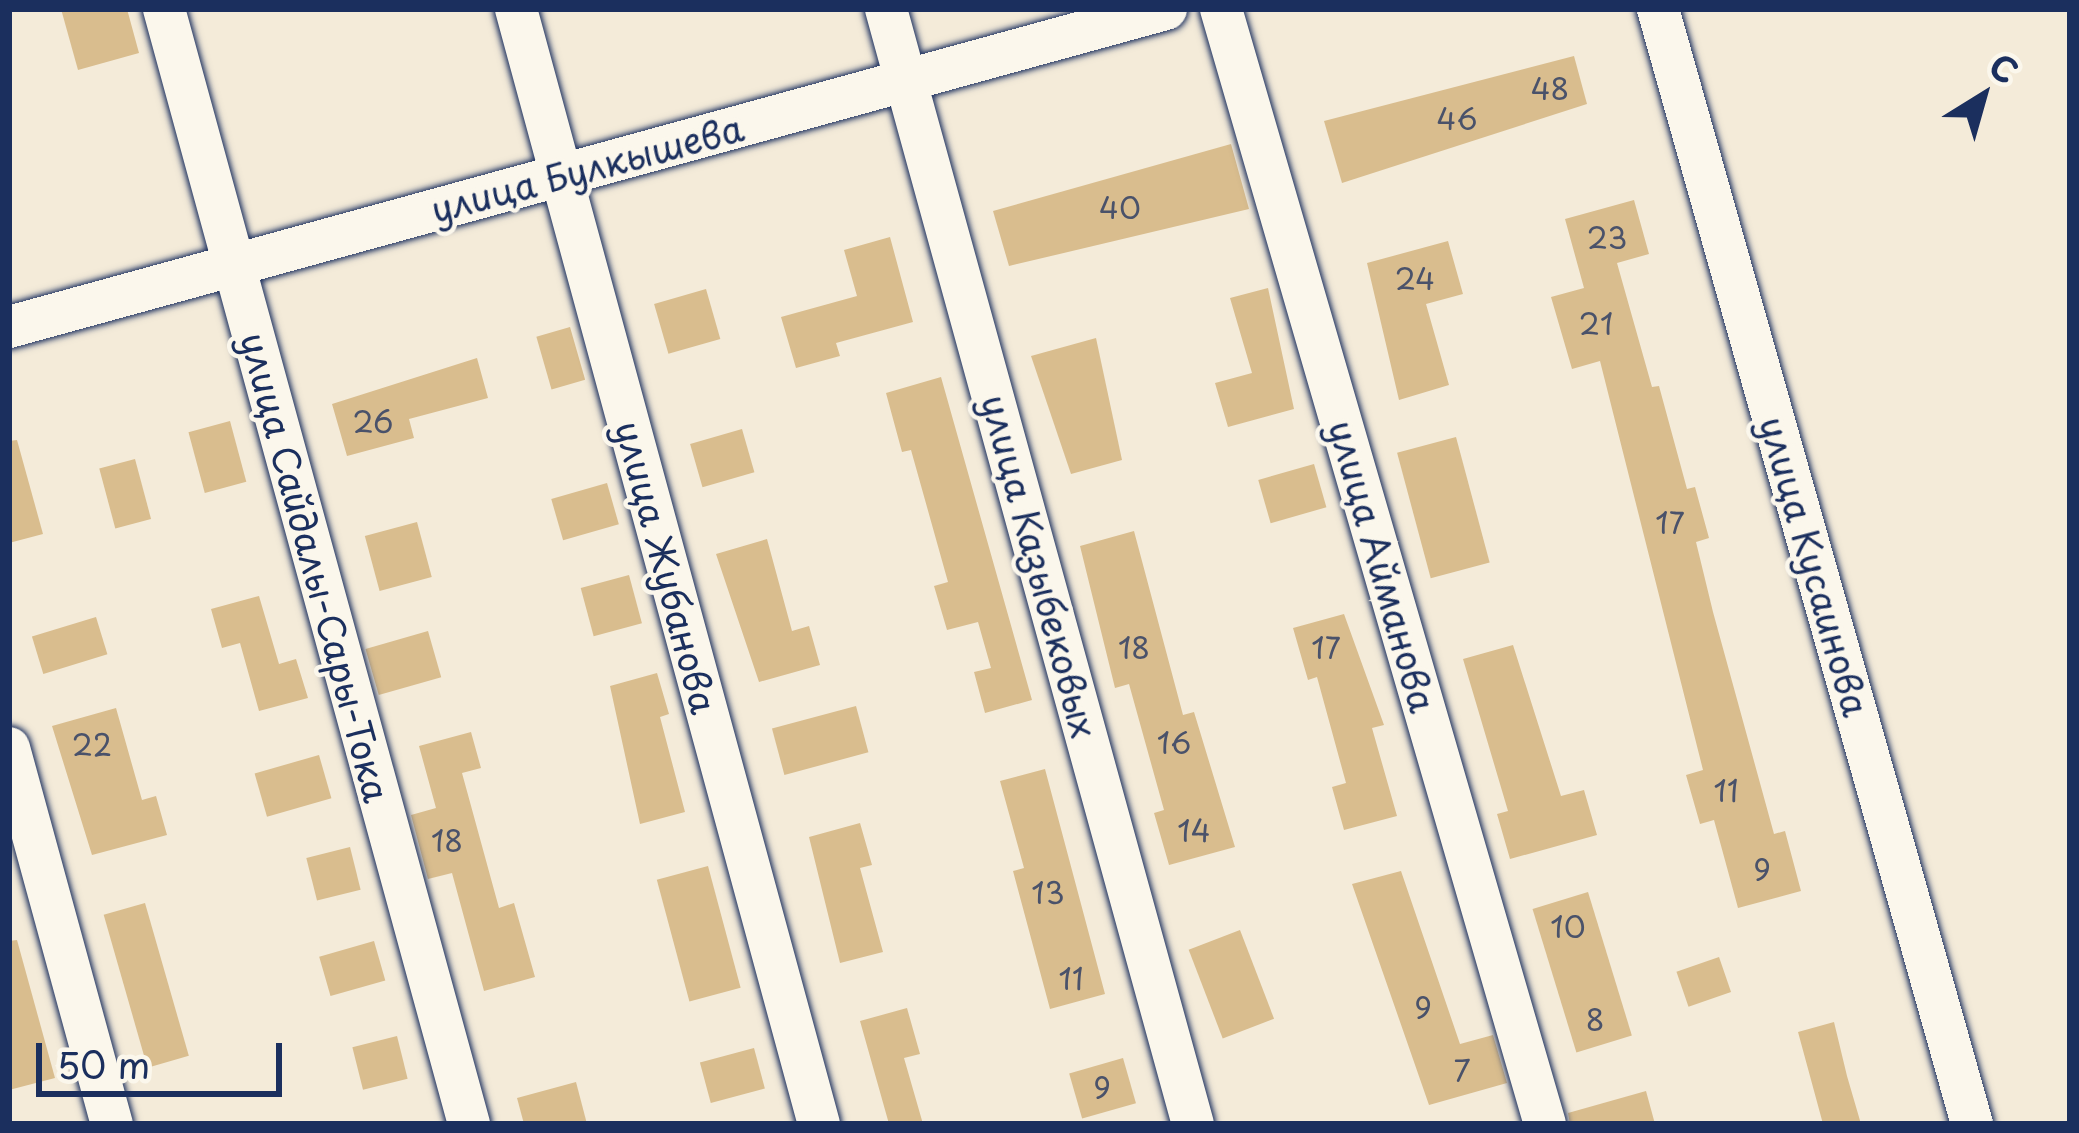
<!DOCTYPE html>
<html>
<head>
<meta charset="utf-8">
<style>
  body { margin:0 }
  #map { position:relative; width:2079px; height:1133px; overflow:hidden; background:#f4ebd9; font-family:"Playpen Sans",sans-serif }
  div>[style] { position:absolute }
  .building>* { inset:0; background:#d9bd8e; transform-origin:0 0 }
  .roads { filter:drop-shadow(0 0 3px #1b2f5e) drop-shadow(0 0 3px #1b2f5e) }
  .minor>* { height:42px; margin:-21px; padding:0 21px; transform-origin:21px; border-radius:21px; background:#fbf7ec }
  span { translate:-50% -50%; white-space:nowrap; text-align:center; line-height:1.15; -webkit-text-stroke:9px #fbf7ec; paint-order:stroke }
  .number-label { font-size:30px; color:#4a526a }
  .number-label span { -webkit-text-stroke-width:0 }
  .street-label { font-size:36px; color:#1b2f5e }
  .frame { position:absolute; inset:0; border:12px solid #1b2f5e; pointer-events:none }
  .north { position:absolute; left:1923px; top:36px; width:120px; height:120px; -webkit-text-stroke:9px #fbf7ec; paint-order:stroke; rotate:37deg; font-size:33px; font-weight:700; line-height:48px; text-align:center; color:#1b2f5e }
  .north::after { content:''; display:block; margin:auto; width:42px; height:54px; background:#1b2f5e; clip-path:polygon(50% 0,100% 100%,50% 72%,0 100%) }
  .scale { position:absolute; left:36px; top:1043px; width:246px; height:54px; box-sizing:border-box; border:6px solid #1b2f5e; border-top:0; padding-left:15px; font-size:36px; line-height:42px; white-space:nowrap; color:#1b2f5e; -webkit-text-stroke:9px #fbf7ec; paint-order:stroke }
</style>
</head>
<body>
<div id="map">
  <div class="building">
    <div style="clip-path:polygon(61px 9px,127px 9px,139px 53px,78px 70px)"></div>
    <div style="clip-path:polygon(1574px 56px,1587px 104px,1342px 183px,1324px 121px)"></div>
    <div style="clip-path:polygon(1231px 144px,1249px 209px,1009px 266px,993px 211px)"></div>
    <div style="clip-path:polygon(1634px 200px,1649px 254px,1617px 263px,1652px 387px,1659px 386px,1687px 489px,1695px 487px,1709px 538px,1696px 542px,1713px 612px,1774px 834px,1785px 831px,1801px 891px,1738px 908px,1714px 820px,1700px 824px,1686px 775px,1703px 770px,1600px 361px,1572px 369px,1551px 297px,1584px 288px,1565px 219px)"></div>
    <div style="clip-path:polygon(890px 237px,913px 322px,836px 343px,840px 356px,796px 368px,781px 317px,857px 296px,844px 250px)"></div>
    <div style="clip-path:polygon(1448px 241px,1463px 294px,1426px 304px,1449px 385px,1399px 400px,1367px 263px)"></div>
    <div style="clip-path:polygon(1268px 288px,1294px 409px,1228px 427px,1215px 383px,1252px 373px,1230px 298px)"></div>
    <div style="left:706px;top:289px;width:52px;height:54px;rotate:74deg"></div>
    <div style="left:570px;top:327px;width:55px;height:35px;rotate:74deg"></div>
    <div style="clip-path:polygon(1096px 338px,1122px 460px,1071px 474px,1031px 356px)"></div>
    <div style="clip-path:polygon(477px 358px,488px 398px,409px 419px,414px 438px,347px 456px,332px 404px)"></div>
    <div style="clip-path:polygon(941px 377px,1032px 700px,985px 713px,974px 672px,991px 668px,978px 622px,947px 630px,934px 586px,948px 582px,911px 450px,902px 452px,886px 393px)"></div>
    <div style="left:230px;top:421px;width:63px;height:43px;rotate:75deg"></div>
    <div style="left:742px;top:429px;width:45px;height:54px;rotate:74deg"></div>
    <div style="left:1456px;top:437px;width:130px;height:61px;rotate:75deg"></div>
    <div style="clip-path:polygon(17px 440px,43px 534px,9px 543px,9px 441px)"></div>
    <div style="left:135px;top:459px;width:62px;height:37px;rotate:75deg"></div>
    <div style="left:1314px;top:464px;width:45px;height:58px;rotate:74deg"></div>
    <div style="left:607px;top:483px;width:43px;height:58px;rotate:74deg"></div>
    <div style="left:417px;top:522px;width:57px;height:54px;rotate:75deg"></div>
    <div style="clip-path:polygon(1134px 531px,1183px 715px,1194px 712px,1235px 847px,1169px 865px,1154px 813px,1164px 810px,1129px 684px,1115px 688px,1080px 546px)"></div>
    <div style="clip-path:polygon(767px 539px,792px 631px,809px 626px,820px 665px,759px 682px,716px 554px)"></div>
    <div style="left:629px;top:575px;width:50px;height:50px;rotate:75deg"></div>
    <div style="clip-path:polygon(259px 596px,279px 664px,296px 659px,308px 698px,259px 711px,240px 643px,222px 648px,211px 609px)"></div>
    <div style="clip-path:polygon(1344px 614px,1384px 725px,1372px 728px,1397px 816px,1344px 830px,1332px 787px,1346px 783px,1317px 677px,1308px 680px,1293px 628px)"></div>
    <div style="left:96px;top:617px;width:39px;height:67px;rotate:73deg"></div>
    <div style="left:428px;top:631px;width:48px;height:65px;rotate:74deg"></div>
    <div style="clip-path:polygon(1513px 645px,1561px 796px,1584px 790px,1597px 835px,1510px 859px,1497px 814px,1508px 811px,1463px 659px)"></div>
    <div style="clip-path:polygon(657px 673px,669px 714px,660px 717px,685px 812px,640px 824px,610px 686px)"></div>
    <div style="left:856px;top:706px;width:48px;height:87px;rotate:75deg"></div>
    <div style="clip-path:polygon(116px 708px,142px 800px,156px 796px,167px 835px,92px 855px,52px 726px)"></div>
    <div style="clip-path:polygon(471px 732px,481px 768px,462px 773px,499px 908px,514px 903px,535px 977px,484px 991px,452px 873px,428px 879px,411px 815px,436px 808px,419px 746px)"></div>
    <div style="left:319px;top:755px;width:45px;height:67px;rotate:74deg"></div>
    <div style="clip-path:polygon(1045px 769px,1105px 994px,1050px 1009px,1013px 871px,1024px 868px,1000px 781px)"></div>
    <div style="clip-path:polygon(860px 823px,872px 865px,860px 868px,883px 952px,840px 963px,809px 837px)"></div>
    <div style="left:350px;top:847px;width:44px;height:45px;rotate:76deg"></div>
    <div style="left:708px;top:866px;width:126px;height:53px;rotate:75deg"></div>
    <div style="clip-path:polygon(1401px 871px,1460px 1044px,1493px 1035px,1507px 1083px,1429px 1105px,1352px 884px)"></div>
    <div style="left:1588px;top:892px;width:150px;height:58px;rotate:73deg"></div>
    <div style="left:145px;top:903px;width:159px;height:43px;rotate:74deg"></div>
    <div style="left:1240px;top:930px;width:95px;height:55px;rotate:69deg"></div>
    <div style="clip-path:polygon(17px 940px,55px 1078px,9px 1090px,9px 941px)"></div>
    <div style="left:374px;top:941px;width:41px;height:57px;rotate:74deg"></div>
    <div style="left:1719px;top:957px;width:37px;height:45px;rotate:71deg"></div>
    <div style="clip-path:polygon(907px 1008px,920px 1054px,904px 1058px,923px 1124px,889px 1124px,860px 1021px)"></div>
    <div style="clip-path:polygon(1834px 1022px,1847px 1076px,1861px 1124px,1823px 1124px,1798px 1032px)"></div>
    <div style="left:397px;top:1036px;width:44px;height:46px;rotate:76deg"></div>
    <div style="left:754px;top:1048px;width:42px;height:56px;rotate:75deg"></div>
    <div style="left:1123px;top:1058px;width:47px;height:56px;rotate:74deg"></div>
    <div style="clip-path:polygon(576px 1082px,587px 1124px,524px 1124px,517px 1098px)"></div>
    <div style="clip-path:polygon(1646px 1091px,1655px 1124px,1570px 1124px,1568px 1113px)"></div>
  </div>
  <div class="roads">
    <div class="minor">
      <div style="left:164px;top:9px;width:1156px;rotate:74.7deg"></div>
      <div style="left:516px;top:9px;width:1155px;rotate:74.8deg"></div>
      <div style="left:886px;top:9px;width:1156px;rotate:74.61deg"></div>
      <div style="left:1221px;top:9px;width:1161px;rotate:73.8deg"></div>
      <div style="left:1658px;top:9px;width:1158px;rotate:74.27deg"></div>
      <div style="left:9px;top:327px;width:1200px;rotate:-15.37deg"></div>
      <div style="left:9px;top:748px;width:390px;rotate:74.7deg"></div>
    </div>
  </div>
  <div class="number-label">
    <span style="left:1550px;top:88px">48</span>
    <span style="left:1457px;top:118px">46</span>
    <span style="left:1120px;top:207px">40</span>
    <span style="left:1607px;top:237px">23</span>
    <span style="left:1415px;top:278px">24</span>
    <span style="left:1596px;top:323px">21</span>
    <span style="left:373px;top:421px">26</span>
    <span style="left:1670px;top:522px">17</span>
    <span style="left:1134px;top:647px">18</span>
    <span style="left:1326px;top:647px">17</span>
    <span style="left:1174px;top:742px">16</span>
    <span style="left:92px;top:744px">22</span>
    <span style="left:1726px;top:790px">11</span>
    <span style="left:1194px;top:830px">14</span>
    <span style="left:447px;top:840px">18</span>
    <span style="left:1762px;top:869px">9</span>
    <span style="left:1048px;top:892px">13</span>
    <span style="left:1568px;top:926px">10</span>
    <span style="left:1071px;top:978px">11</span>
    <span style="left:1423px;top:1007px">9</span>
    <span style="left:1595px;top:1019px">8</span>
    <span style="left:1462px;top:1070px">7</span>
    <span style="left:1102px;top:1087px">9</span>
  </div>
  <div class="street-label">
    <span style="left:587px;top:168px;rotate:-15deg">улица Булкышева</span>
    <span style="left:1040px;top:566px;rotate:75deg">улица Казыбековых</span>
    <span style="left:1383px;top:566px;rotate:74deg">улица Айманова</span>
    <span style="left:1815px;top:566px;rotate:74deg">улица Кусаинова</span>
    <span style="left:316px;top:567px;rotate:75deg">улица Сайдалы-Сары-Тока</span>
    <span style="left:667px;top:567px;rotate:75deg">улица Жубанова</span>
  </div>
  <div class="frame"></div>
  <div class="north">С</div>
  <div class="scale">50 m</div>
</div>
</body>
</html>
